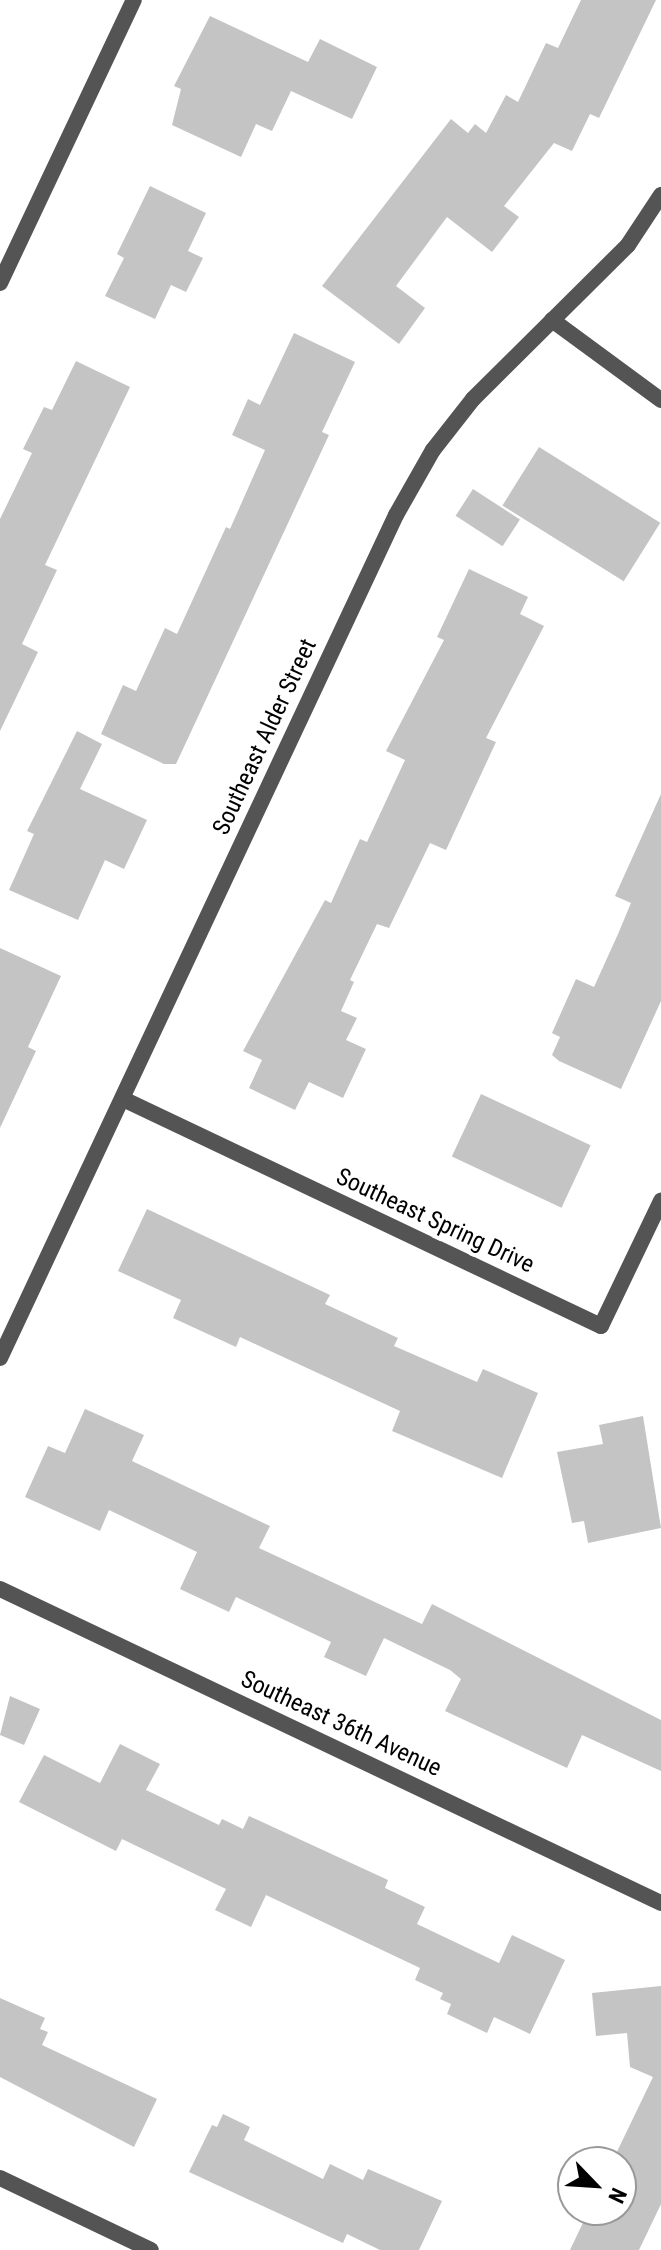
<!DOCTYPE html>
<html>
<head>
<meta charset="utf-8">
<style>
  body { margin:0 }
  #map { position:relative; width:661px; height:2250px; overflow:hidden; background:#fff; font-family:"Roboto Condensed",sans-serif }
  div>[style] { position:absolute }
  .building>* { inset:0; background:#c4c4c4; transform-origin:0 0 }
  .minor>* { height:16px; margin:-8px; padding:0 8px; transform-origin:8px; border-radius:8px; background:#545454 }
  .tertiary>* { height:16px; margin:-8px; padding:0 8px; transform-origin:8px; border-radius:8px; background:#545454 }
  span { translate:-50% -50%; white-space:nowrap; text-align:center; line-height:1.15; -webkit-text-stroke:8px #fff; paint-order:stroke }
  .street-label { font-size:24px; color:#000 }
  .north { position:absolute; left:557px; top:2146px; width:80px; height:80px; box-sizing:border-box; background:#fff; border:2px solid #999; border-radius:50%; rotate:115deg; font-size:22px; font-weight:700; line-height:32px; text-align:center; color:#000 }
  .north::after { content:''; display:block; margin:auto; width:28px; height:36px; background:#000; clip-path:polygon(50% 0,100% 100%,50% 72%,0 100%) }
</style>
</head>
<body>
<div id="map">
  <div class="building">
    <div style="clip-path:polygon(581px 0,656px 0,599px 118px,590px 114px,572px 151px,554px 143px,504px 206px,519px 217px,492px 252px,447px 217px,396px 286px,425px 308px,399px 344px,322px 286px,451px 119px,468px 133px,475px 124px,486px 133px,506px 95px,518px 102px,546px 43px,558px 48px)"></div>
    <div style="clip-path:polygon(210px 16px,308px 62px,320px 39px,377px 67px,352px 119px,291px 91px,272px 131px,256px 124px,241px 157px,172px 125px,181px 89px,174px 86px)"></div>
    <div style="clip-path:polygon(150px 186px,206px 213px,188px 251px,203px 258px,186px 292px,171px 285px,155px 319px,105px 296px,124px 258px,117px 254px)"></div>
    <div style="clip-path:polygon(294px 333px,355px 362px,322px 432px,329px 435px,176px 764px,164px 764px,101px 734px,123px 685px,136px 691px,165px 628px,177px 634px,226px 527px,230px 529px,265px 450px,232px 435px,248px 399px,260px 405px)"></div>
    <div style="clip-path:polygon(76px 361px,130px 387px,45px 565px,57px 570px,22px 644px,38px 652px,0 731px,0 519px,32px 453px,23px 449px,44px 407px,52px 410px)"></div>
    <div style="left:539px;top:447px;width:143px;height:69px;rotate:32deg"></div>
    <div style="left:473px;top:489px;width:56px;height:32px;rotate:33deg"></div>
    <div style="clip-path:polygon(469px 569px,528px 597px,520px 614px,544px 626px,486px 738px,496px 742px,446px 850px,430px 843px,389px 928px,377px 924px,350px 980px,354px 982px,341px 1011px,357px 1018px,346px 1040px,366px 1049px,343px 1098px,309px 1082px,295px 1110px,249px 1088px,262px 1060px,243px 1051px,325px 900px,331px 903px,360px 839px,367px 842px,405px 760px,386px 751px,444px 640px,437px 637px)"></div>
    <div style="clip-path:polygon(77px 731px,102px 744px,80px 789px,147px 820px,124px 869px,105px 860px,78px 920px,9px 890px,34px 834px,27px 831px)"></div>
    <div style="clip-path:polygon(661px 794px,661px 1001px,621px 1089px,559px 1061px,552px 1055px,560px 1037px,552px 1033px,576px 979px,594px 987px,618px 934px,631px 903px,615px 896px)"></div>
    <div style="clip-path:polygon(0 948px,61px 976px,28px 1047px,36px 1051px,0 1128px)"></div>
    <div style="left:481px;top:1094px;width:121px;height:69px;rotate:25deg"></div>
    <div style="clip-path:polygon(147px 1209px,330px 1295px,325px 1304px,398px 1338px,394px 1346px,477px 1382px,483px 1369px,538px 1393px,502px 1478px,392px 1431px,400px 1411px,240px 1337px,236px 1347px,173px 1318px,181px 1300px,118px 1271px)"></div>
    <div style="clip-path:polygon(85px 1409px,144px 1435px,132px 1461px,270px 1526px,259px 1548px,422px 1624px,432px 1604px,661px 1720px,661px 1771px,582px 1735px,567px 1768px,445px 1711px,461px 1679px,450px 1670px,384px 1638px,366px 1676px,324px 1657px,331px 1642px,236px 1597px,229px 1612px,180px 1589px,197px 1552px,109px 1510px,100px 1531px,25px 1497px,48px 1446px,65px 1453px)"></div>
    <div style="clip-path:polygon(643px 1416px,661px 1528px,588px 1543px,584px 1521px,572px 1523px,557px 1452px,603px 1444px,599px 1425px)"></div>
    <div style="clip-path:polygon(10px 1696px,40px 1709px,24px 1745px,0 1735px)"></div>
    <div style="clip-path:polygon(120px 1744px,160px 1764px,146px 1790px,219px 1825px,222px 1819px,243px 1829px,249px 1816px,388px 1880px,385px 1888px,425px 1907px,417px 1924px,499px 1963px,512px 1935px,565px 1960px,530px 2034px,494px 2017px,487px 2033px,447px 2014px,451px 2004px,440px 1999px,443px 1993px,415px 1980px,420px 1968px,266px 1895px,251px 1927px,215px 1910px,226px 1889px,122px 1839px,116px 1851px,19px 1802px,44px 1755px,100px 1783px)"></div>
    <div style="clip-path:polygon(661px 1986px,661px 2204px,639px 2250px,570px 2250px,589px 2210px,621px 2210px,621px 2162px,612px 2162px,653px 2077px,630px 2067px,627px 2033px,596px 2036px,592px 1993px)"></div>
    <div style="clip-path:polygon(0 1998px,45px 2018px,40px 2029px,48px 2032px,42px 2045px,157px 2099px,134px 2147px,0 2077px)"></div>
    <div style="clip-path:polygon(223px 2114px,250px 2127px,244px 2140px,323px 2179px,330px 2164px,363px 2180px,368px 2169px,442px 2201px,419px 2250px,380px 2250px,347px 2234px,343px 2243px,189px 2172px,212px 2125px,217px 2127px)"></div>
  </div>
  <div class="minor">
    <div style="left:552px;top:320px;width:135px;rotate:36.3deg"></div>
    <div style="left:123px;top:1099px;width:529px;rotate:25.4deg"></div>
    <div style="left:601px;top:1326px;width:139px;rotate:-64.4deg"></div>
    <div style="left:0;top:1358px;width:931px;rotate:-64.84deg"></div>
    <div style="left:396px;top:515px;width:75px;rotate:-60.4deg"></div>
    <div style="left:433px;top:450px;width:65px;rotate:-51.9deg"></div>
    <div style="left:473px;top:399px;width:218px;rotate:-44.8deg"></div>
    <div style="left:628px;top:245px;width:60px;rotate:-56.6deg"></div>
    <div style="left:0;top:1589px;width:732px;rotate:25.41deg"></div>
    <div style="left:0;top:2178px;width:167px;rotate:25.5deg"></div>
  </div>
  <div class="tertiary">
    <div style="left:0;top:283px;width:313px;rotate:-64.7deg"></div>
  </div>
  <div class="street-label">
    <span style="left:265px;top:737px;rotate:-65deg">Southeast Alder Street</span>
    <span style="left:435px;top:1221px;rotate:25deg">Southeast Spring Drive</span>
    <span style="left:341px;top:1724px;rotate:25deg">Southeast 36th Avenue</span>
  </div>
  <div class="north">N</div>
</div>
</body>
</html>
